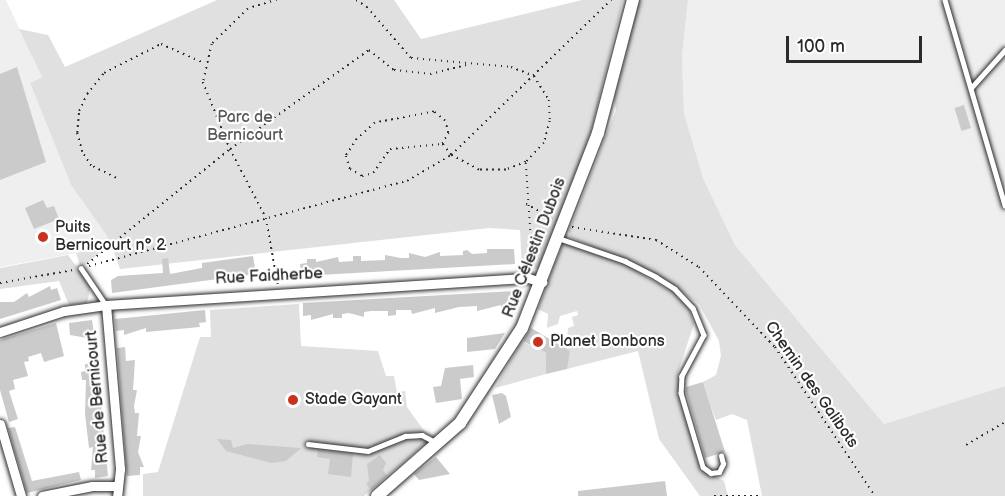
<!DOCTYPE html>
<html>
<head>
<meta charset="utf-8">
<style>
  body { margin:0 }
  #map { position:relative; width:1005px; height:496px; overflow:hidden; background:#fff; font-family:"Balsamiq Sans",sans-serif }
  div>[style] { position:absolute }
  .built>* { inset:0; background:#efefef }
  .green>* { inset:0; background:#e0e0e0 }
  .building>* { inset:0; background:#cbcbcb; transform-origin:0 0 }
  .path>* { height:1.5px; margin-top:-0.75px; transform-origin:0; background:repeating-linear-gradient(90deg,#2b2b2b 0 1.5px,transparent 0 6px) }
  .roads { filter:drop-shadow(0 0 2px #2b2b2b) drop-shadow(0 0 2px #2b2b2b) }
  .service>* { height:4.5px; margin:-2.25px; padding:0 2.25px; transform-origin:2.25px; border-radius:2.25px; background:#fff }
  .minor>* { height:9px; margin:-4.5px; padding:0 4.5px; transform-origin:4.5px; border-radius:4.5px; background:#fff }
  .tertiary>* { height:12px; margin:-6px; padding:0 6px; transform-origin:6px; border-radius:6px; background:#fff }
  .dots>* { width:16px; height:16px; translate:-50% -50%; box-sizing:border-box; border:3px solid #fff; border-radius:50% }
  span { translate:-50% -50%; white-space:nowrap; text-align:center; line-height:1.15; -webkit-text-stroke:4.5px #fff; paint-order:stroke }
  .park-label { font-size:16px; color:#585858 }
  .poi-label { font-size:16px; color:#2b2b2b }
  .left { translate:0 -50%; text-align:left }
  .street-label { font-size:16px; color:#2b2b2b }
  .scale { position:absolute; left:786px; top:36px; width:136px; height:27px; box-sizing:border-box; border:3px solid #2b2b2b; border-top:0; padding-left:8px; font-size:18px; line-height:21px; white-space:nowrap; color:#2b2b2b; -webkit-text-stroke:4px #fff; paint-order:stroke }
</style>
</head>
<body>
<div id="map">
  <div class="built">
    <div style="clip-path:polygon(0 0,6px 0,42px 77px,30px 83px,71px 185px,109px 237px,92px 250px,0 267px)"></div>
    <div style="clip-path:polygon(688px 0,1005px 0,1005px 386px,884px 424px,735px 245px,703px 178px,684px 113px,682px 57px)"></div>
  </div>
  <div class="green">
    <div style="clip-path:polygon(217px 0,394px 0,421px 39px,582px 0,623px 0,591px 131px,540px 268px,522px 269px,520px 230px,489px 228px,120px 269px,111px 244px,81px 268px,76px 253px,92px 250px,108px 237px,71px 185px,30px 83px,42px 77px,19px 29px,48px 35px,65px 67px)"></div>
    <div style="clip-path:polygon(639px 0,688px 0,682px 57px,684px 113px,703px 178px,735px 245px,884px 424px,1005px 386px,1005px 496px,762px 496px,747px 420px,732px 414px,716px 420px,710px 404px,703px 382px,716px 375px,721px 356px,719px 341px,699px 304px,656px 274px,570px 237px,569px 231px,616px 110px,614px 99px)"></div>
    <div style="clip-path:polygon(567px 244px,624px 264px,673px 292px,688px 307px,694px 324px,678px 372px,680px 400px,700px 468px,724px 481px,728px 496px,700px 496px,659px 439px,638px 351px,567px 369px,546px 362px,546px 374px,495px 388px,522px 341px,548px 354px,568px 356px,570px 352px,566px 349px,568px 328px,574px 326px,572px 317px,578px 315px,577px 311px,560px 316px,558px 324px,547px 328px,548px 314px,538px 309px,562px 245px)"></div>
    <div style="clip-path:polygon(68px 255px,91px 286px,87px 303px,69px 305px,59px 281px,0 289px,0 268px)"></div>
    <div style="clip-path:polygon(299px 304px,301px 346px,378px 351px,386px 376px,394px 376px,397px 392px,405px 391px,407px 407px,430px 439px,364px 496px,143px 496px,143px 474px,158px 472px,200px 337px,211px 337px,210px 310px)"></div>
  </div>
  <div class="building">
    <div style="clip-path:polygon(17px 67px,46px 162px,0 180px,0 74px)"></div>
    <div style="left:964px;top:105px;width:24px;height:10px;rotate:73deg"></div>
    <div style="clip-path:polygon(43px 200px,47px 208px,54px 206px,59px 219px,34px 229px,25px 208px)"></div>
    <div style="clip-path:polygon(487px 249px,514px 249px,515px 264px,301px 276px,300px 264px,307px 263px,307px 259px,316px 259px,316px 262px,338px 257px,339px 262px,353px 261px,353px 256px,361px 256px,361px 261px,385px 260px,385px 255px,401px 258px,409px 258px,409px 253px,425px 257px,440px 252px,440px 256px,463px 255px,463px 251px,467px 250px,472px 254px,487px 253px)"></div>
    <div style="clip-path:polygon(253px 256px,256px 274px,112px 293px,111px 280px,118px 276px,163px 273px,162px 259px,168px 258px,170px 274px,202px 268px,202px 263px)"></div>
    <div style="clip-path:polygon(50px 286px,51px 290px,57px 288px,61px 300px,0 319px,0 302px,14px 302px,27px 293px,29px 297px)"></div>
    <div style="clip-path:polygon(516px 291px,517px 304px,509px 304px,509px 309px,501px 309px,501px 305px,477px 311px,477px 306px,459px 307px,435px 313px,435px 308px,412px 314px,411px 310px,396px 310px,396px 315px,388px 316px,388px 311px,371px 311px,364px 312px,364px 317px,349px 313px,342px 314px,342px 318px,333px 318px,333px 314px,311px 320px,311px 315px,303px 316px,303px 303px)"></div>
    <div style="clip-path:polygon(205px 310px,206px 322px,199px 323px,200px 327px,146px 332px,146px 328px,124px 335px,124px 330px,116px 331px,115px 319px)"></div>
    <div style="clip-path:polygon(92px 320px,94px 333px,86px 333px,87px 338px,70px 335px,69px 323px)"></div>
    <div style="clip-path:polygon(56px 323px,64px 356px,44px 362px,41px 353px,28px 357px,29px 361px,24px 362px,28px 376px,13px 380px,15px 389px,9px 391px,18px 419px,9px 422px,0 390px,0 340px)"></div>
    <div style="clip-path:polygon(531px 328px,570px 351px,567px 369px,546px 374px,546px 353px,523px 341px)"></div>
    <div style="clip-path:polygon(505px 333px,495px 349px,467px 352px,467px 338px)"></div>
    <div style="clip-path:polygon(125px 347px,126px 361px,135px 360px,133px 390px,137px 390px,134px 406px,135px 413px,139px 413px,137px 436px,141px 436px,138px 452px,144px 467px,140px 467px,140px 475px,127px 476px,117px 348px)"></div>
    <div style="clip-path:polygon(97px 363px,108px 476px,95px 478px,95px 470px,91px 470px,93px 447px,89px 448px,85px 414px,86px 380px,82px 380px,81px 372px,85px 371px,85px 364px)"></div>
    <div style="clip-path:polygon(473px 365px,474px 377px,460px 379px,462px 399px,436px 403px,433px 387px,441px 386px,445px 368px)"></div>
    <div style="clip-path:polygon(703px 382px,725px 452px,705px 458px,686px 392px,686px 387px)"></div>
    <div style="clip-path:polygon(502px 393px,506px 396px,511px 417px,499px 424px,492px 395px)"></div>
    <div style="clip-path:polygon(15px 427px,32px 481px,79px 472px,81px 480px,27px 493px,8px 428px)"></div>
    <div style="clip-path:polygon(217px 439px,231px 440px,233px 448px,247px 444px,301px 448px,286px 461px,271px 463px,226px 451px)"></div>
    <div style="clip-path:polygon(318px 450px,353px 454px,351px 477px,328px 474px,330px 459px,317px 457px)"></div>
    <div style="clip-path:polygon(380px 455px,386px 463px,383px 470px,387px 476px,371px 490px,366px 484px,369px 481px,367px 464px)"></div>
    <div style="clip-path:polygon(436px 457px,450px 474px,419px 480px,414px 474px)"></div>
    <div style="clip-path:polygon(665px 481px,667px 496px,578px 496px,578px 491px)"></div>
  </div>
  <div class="path">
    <div style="left:277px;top:0;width:30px;rotate:163deg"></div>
    <div style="left:248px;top:9px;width:50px;rotate:135.8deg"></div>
    <div style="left:212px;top:44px;width:39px;rotate:103deg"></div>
    <div style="left:203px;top:82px;width:72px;rotate:68.1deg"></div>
    <div style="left:230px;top:149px;width:78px;rotate:62.4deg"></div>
    <div style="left:266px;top:218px;width:68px;rotate:79.8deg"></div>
    <div style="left:356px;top:0;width:13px;rotate:32deg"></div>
    <div style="left:367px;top:7px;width:67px;rotate:49.2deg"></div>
    <div style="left:411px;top:58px;width:100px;rotate:5.1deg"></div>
    <div style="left:511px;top:67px;width:25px;rotate:21deg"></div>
    <div style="left:534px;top:76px;width:28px;rotate:58deg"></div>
    <div style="left:549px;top:100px;width:21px;rotate:87deg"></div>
    <div style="left:550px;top:121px;width:23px;rotate:105deg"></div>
    <div style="left:544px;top:143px;width:26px;rotate:133deg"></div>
    <div style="left:526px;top:162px;width:22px;rotate:158deg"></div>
    <div style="left:506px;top:170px;width:27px;rotate:180deg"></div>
    <div style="left:479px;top:170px;width:32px;rotate:-152deg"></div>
    <div style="left:451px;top:155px;width:14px;rotate:-129deg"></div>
    <div style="left:442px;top:144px;width:13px;rotate:-61deg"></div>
    <div style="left:448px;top:133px;width:12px;rotate:-104deg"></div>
    <div style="left:445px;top:121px;width:14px;rotate:-141deg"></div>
    <div style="left:434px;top:112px;width:60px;rotate:169.4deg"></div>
    <div style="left:375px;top:123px;width:24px;rotate:138deg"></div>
    <div style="left:357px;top:139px;width:20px;rotate:123deg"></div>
    <div style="left:346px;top:156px;width:14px;rotate:73deg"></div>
    <div style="left:350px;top:169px;width:14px;rotate:30deg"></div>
    <div style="left:362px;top:176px;width:11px;rotate:-15deg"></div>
    <div style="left:373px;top:173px;width:29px;rotate:-55deg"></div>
    <div style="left:390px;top:149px;width:52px;rotate:-5.5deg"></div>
    <div style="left:526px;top:163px;width:106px;rotate:86.2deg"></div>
    <div style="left:116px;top:178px;width:28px;rotate:-154deg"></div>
    <div style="left:91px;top:166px;width:17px;rotate:-123deg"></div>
    <div style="left:82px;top:152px;width:20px;rotate:-105deg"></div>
    <div style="left:77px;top:133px;width:22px;rotate:-85deg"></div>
    <div style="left:79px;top:111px;width:19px;rotate:-65deg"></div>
    <div style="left:87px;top:94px;width:27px;rotate:-51deg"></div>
    <div style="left:104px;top:73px;width:64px;rotate:-27deg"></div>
    <div style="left:161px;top:44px;width:47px;rotate:23.8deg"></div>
    <div style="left:526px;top:204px;width:30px;rotate:28deg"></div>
    <div style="left:572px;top:227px;width:85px;rotate:8.8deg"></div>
    <div style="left:656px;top:240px;width:51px;rotate:32.1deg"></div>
    <div style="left:699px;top:267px;width:110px;rotate:46.5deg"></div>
    <div style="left:775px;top:347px;width:179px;rotate:56.1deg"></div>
    <div style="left:87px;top:264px;width:184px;rotate:-38.8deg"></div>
    <div style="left:230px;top:149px;width:171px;rotate:-35.5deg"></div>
    <div style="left:369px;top:50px;width:32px;rotate:39deg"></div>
    <div style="left:394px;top:70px;width:36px;rotate:6deg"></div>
    <div style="left:430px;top:74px;width:37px;rotate:-14deg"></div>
    <div style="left:89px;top:266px;width:329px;rotate:-15deg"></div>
    <div style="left:407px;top:181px;width:51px;rotate:-30.6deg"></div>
    <div style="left:451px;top:155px;width:223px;rotate:-44.1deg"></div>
    <div style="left:0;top:283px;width:74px;rotate:-10.1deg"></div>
    <div style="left:966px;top:445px;width:45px;rotate:-30.5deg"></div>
    <div style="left:714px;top:496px;width:46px"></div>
  </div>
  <div class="roads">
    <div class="service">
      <div style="left:945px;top:0;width:214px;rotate:73.7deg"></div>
      <div style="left:971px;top:88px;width:51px;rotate:-48.2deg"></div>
      <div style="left:558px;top:238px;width:71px;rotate:18.9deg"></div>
      <div style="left:625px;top:261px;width:35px;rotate:27deg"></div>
      <div style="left:656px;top:277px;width:22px;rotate:32deg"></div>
      <div style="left:675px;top:289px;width:26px;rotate:47deg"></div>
      <div style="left:693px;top:308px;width:29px;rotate:68deg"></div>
      <div style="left:704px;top:335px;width:47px;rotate:118.2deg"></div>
      <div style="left:682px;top:376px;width:17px;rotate:93deg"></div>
      <div style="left:681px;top:393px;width:77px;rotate:73.4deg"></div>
      <div style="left:703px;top:467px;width:10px;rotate:37deg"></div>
      <div style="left:711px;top:473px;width:8px;rotate:-7deg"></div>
      <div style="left:719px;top:472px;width:9px;rotate:-63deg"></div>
      <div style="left:723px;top:464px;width:8px;rotate:-104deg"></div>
      <div style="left:81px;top:268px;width:45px;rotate:56deg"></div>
      <div style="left:308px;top:444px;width:60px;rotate:6.7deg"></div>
      <div style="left:368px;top:451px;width:40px;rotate:-22deg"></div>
      <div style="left:405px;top:436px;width:17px;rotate:-3deg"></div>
      <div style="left:422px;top:435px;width:15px;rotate:28deg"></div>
    </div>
    <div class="minor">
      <div style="left:106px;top:305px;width:165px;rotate:85.1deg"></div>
      <div style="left:120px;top:469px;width:27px;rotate:96deg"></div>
      <div style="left:0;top:332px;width:67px;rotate:-18.2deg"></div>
      <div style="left:64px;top:311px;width:42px;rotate:-8.1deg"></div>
      <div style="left:106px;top:305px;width:423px;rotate:-3.7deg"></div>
      <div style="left:528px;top:278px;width:15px;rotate:16deg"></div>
      <div style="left:0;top:424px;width:75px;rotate:73.7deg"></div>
      <div style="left:42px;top:496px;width:51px;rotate:-11.3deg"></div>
      <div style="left:92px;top:486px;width:26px"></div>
    </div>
    <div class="tertiary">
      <div style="left:377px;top:496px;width:111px;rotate:-41.3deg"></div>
      <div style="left:460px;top:423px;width:113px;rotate:-56.9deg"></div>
      <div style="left:522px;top:328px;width:209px;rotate:-68.7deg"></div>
      <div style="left:598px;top:133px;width:138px;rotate:-75.3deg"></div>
    </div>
  </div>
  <div class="dots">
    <div style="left:43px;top:237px;background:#c8321e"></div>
    <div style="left:538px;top:342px;background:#c8321e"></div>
    <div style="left:293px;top:400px;background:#c8321e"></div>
  </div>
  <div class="park-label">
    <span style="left:245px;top:127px">Parc de<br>Bernicourt</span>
  </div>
  <div class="poi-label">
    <span class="left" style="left:55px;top:237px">Puits<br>Bernicourt n° 2</span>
    <span class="left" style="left:550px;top:342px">Planet Bonbons</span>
    <span class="left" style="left:305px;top:400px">Stade Gayant</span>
  </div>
  <div class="street-label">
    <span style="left:535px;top:248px;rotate:-69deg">Rue Célestin Dubois</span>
    <span style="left:269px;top:277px;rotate:-3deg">Rue Faidherbe</span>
    <span style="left:811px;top:385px;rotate:55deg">Chemin des Galibots</span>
    <span style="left:98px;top:397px;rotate:-95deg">Rue de Bernicourt</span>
  </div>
  <div class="scale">100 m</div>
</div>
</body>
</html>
